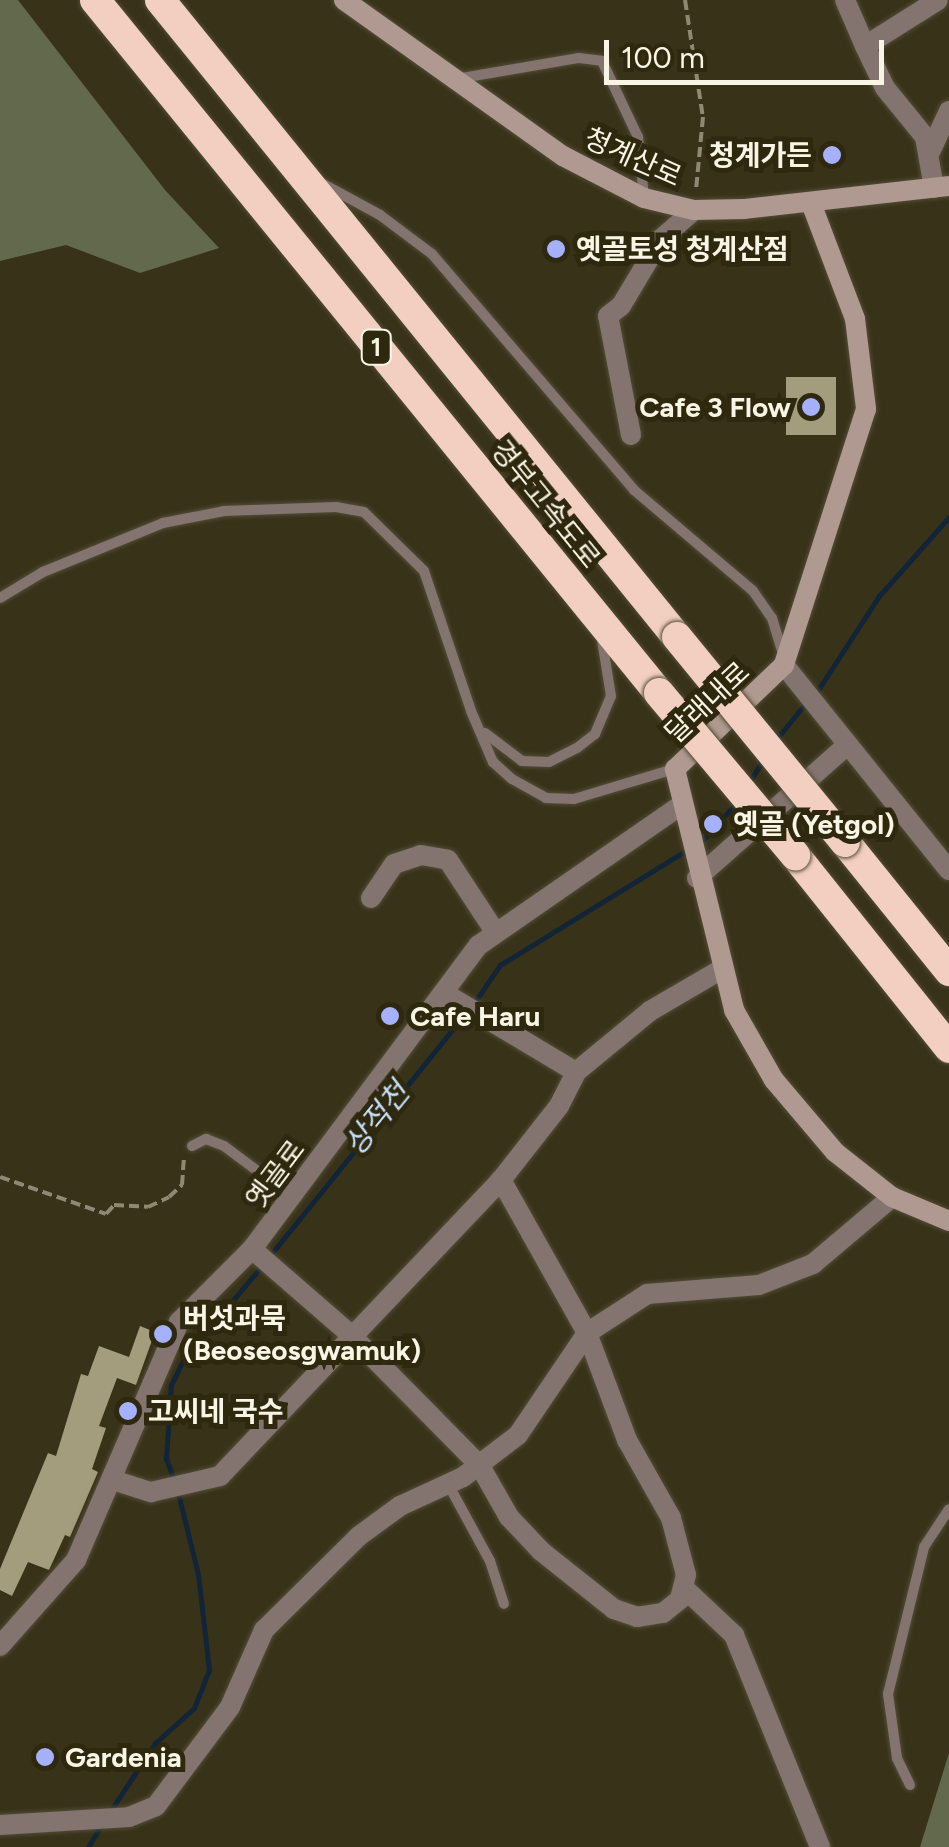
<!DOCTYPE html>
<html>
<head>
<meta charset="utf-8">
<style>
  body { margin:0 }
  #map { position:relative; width:949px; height:1847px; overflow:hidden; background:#383219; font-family:Figtree,"Noto Sans KR",sans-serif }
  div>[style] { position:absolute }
  .forest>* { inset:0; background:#62694c }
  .stream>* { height:5px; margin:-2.5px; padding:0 2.5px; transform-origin:2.5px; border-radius:2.5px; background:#122538 }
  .building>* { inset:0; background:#a39c7d; transform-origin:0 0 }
  .path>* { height:4px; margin-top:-2px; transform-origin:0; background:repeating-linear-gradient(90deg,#8e8974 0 10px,transparent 0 15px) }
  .roads { filter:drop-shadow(0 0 2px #534d36) drop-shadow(0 0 2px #534d36) }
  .lane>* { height:10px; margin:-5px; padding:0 5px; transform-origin:5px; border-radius:5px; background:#83746f }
  .street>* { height:20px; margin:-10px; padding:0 10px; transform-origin:10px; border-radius:10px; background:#83746f }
  .secondary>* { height:20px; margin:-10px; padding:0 10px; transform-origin:10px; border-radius:10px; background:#b09990 }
  .highway>* { height:30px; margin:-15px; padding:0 15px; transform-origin:15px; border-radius:15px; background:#f3cfc2 }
  .bridges { filter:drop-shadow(0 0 2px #534d36) drop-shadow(0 0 2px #534d36) }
  .highway-bridge>* { height:30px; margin:-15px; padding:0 15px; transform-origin:15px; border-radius:15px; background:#f3cfc2 }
  .dots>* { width:28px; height:28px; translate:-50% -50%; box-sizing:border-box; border:5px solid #2e280e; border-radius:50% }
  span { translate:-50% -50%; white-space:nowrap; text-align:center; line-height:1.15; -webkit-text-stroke:10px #2e280e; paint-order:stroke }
  .shield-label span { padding:2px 8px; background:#2e280e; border:2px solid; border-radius:8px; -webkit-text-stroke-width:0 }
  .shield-label { font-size:25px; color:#f8f5e5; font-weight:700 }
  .poi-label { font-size:28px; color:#f8f5e5; font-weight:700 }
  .right { translate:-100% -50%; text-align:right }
  .left { translate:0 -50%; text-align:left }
  .street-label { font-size:28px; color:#f8f5e5 }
  .water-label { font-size:30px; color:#c7dff9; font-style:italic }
  .scale { position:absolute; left:604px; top:40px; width:280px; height:45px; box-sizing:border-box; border:5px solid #f8f5e5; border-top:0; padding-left:12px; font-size:30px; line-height:35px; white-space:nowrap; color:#f8f5e5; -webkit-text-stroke:8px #2e280e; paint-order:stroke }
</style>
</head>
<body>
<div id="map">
  <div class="forest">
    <div style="clip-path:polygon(0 0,18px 0,165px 190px,219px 248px,140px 273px,66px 245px,0 261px)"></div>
    <div style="clip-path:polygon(949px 1753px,949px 1847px,920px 1847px)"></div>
  </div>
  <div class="stream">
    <div style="left:816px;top:693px;width:116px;rotate:-57deg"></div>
    <div style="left:879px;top:596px;width:106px;rotate:-48.5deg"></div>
    <div style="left:774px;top:742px;width:54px;rotate:-51deg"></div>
    <div style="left:748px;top:784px;width:28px;rotate:-58deg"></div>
    <div style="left:701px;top:842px;width:54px;rotate:-48deg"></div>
    <div style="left:472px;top:1006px;width:50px;rotate:-55.7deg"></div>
    <div style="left:500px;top:965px;width:220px;rotate:-31.6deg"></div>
    <div style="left:268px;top:1258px;width:314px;rotate:-51.1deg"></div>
    <div style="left:175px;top:1483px;width:27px;rotate:-110deg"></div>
    <div style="left:166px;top:1458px;width:73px;rotate:-86.1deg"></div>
    <div style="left:171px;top:1385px;width:30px;rotate:-64deg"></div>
    <div style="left:184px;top:1358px;width:119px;rotate:-49.8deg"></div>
    <div style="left:111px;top:1810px;width:80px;rotate:-56.7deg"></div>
    <div style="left:155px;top:1743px;width:52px;rotate:-41.9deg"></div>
    <div style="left:194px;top:1708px;width:41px;rotate:-68.5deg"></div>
    <div style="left:209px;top:1670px;width:97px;rotate:-96.5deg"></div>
    <div style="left:198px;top:1574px;width:83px;rotate:-103.9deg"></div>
    <div style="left:88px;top:1847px;width:27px;rotate:-59deg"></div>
  </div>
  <div class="building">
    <div style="left:836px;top:377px;width:58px;height:50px;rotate:90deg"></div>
    <div style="clip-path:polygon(140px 1326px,155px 1332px,136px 1385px,117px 1378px,99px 1426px,106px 1428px,92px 1469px,98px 1472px,70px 1537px,65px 1535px,49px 1570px,28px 1562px,12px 1596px,0 1590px,0 1569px,48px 1453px,56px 1456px,81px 1374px,88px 1376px,99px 1346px,129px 1357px)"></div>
  </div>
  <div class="path">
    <div style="left:685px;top:0;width:118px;rotate:81.3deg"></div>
    <div style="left:703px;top:117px;width:73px;rotate:95.5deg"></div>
    <div style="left:0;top:1177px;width:112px;rotate:19.2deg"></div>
    <div style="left:106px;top:1214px;width:12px;rotate:-48deg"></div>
    <div style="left:114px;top:1205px;width:34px;rotate:3deg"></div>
    <div style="left:148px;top:1207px;width:23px;rotate:-25deg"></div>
    <div style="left:169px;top:1197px;width:18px;rotate:-43deg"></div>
    <div style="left:182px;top:1185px;width:26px;rotate:-86deg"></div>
  </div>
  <div class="roads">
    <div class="lane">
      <div style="left:456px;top:79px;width:125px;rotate:-9.7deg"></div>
      <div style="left:579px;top:58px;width:23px;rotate:7deg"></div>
      <div style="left:602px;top:61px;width:84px;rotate:64.7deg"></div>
      <div style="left:638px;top:137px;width:60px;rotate:84.3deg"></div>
      <div style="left:323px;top:184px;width:65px;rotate:28.5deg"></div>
      <div style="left:380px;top:215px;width:65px;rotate:36.9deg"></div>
      <div style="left:432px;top:254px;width:311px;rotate:49.4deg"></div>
      <div style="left:634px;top:490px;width:156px;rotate:40.3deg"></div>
      <div style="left:753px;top:591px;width:33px;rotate:55deg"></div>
      <div style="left:772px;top:618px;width:38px;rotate:73deg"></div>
      <div style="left:0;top:598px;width:50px;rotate:-31.2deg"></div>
      <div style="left:43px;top:572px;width:130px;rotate:-22.2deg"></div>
      <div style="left:163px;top:523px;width:62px;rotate:-11.1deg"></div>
      <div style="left:224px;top:511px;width:112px;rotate:-2deg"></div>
      <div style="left:336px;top:507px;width:28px;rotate:10deg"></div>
      <div style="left:364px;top:512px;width:84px;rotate:44.5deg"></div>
      <div style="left:424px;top:571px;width:148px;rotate:71.4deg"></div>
      <div style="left:471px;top:711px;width:56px;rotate:66.7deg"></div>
      <div style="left:493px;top:762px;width:25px;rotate:42deg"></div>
      <div style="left:512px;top:779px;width:39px;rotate:29deg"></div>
      <div style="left:546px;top:798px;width:28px;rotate:2deg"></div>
      <div style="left:574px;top:799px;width:104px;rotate:-16.7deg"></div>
      <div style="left:485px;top:733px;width:46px;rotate:37.1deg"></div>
      <div style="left:522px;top:761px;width:27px;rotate:2deg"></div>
      <div style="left:549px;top:762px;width:31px;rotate:-27deg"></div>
      <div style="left:577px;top:748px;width:23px;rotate:-38deg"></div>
      <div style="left:595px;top:734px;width:41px;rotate:-67.2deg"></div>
      <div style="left:611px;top:696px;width:57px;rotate:-99.1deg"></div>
      <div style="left:192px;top:1146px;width:16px;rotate:-27deg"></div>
      <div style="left:206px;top:1139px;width:19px;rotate:21deg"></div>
      <div style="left:224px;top:1146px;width:84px;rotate:36.7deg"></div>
      <div style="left:448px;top:1484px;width:88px;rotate:61.4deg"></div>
      <div style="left:490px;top:1561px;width:45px;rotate:72deg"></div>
      <div style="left:910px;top:1785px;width:30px;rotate:-116deg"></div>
      <div style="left:897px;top:1758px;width:65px;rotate:-98deg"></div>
      <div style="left:888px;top:1694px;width:151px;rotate:-76.2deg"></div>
      <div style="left:924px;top:1547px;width:45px;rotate:-56.7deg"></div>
    </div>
    <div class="street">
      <div style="left:845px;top:0;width:50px;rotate:66.5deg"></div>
      <div style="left:931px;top:150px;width:43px;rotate:-65.2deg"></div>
      <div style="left:934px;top:188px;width:52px;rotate:-100deg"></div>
      <div style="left:925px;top:137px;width:63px;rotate:-129.2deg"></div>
      <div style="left:885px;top:88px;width:47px;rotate:-115.5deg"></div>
      <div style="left:865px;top:46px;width:86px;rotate:-32.2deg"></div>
      <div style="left:631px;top:435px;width:121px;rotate:-100.9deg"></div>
      <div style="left:608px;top:316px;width:16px;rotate:-38deg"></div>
      <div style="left:621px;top:306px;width:78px;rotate:-59.2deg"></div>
      <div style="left:661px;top:239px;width:44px;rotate:-41.3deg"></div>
      <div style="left:784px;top:665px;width:263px;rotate:51.2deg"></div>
      <div style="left:697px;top:878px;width:198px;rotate:-41.5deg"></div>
      <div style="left:371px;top:898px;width:41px;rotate:-55.9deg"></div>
      <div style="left:394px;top:864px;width:28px;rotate:-18deg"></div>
      <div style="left:421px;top:855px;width:27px;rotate:10deg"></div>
      <div style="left:448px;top:860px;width:87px;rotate:56.7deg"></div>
      <div style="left:444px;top:993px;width:154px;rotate:30.9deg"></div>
      <div style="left:252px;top:1249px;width:133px;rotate:41deg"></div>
      <div style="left:352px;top:1336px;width:182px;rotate:45.4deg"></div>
      <div style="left:480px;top:1466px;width:59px;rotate:60.4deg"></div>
      <div style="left:509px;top:1517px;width:47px;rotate:46.7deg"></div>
      <div style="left:541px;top:1551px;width:93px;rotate:38.5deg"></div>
      <div style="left:614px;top:1609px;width:24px;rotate:19deg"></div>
      <div style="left:637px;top:1617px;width:26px;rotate:-9deg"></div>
      <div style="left:663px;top:1613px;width:22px;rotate:-39deg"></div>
      <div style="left:680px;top:1599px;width:25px;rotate:-76deg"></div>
      <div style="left:686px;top:1575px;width:59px;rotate:-104.7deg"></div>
      <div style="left:671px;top:1518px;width:90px;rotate:-119.4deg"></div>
      <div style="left:627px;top:1440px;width:114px;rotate:-110.5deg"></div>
      <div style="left:587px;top:1333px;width:176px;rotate:-119.3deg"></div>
      <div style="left:113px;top:1480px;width:40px;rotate:18deg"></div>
      <div style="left:151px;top:1492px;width:71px;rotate:-13.1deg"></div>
      <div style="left:220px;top:1476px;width:408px;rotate:-46.5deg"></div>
      <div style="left:501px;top:1180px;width:94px;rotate:-51.9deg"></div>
      <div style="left:559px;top:1106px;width:38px;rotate:-63deg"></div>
      <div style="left:576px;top:1072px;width:96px;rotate:-39.5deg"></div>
      <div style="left:650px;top:1011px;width:83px;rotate:-30.3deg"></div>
      <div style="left:684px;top:1588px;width:69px;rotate:43.2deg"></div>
      <div style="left:734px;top:1635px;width:229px;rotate:67.9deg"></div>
      <div style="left:0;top:1646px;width:115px;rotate:-48.5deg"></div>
      <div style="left:76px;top:1560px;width:259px;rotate:-66.6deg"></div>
      <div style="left:179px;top:1322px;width:103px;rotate:-45deg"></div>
      <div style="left:252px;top:1249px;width:379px;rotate:-53.3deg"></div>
      <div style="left:479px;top:945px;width:244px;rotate:-34.7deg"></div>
      <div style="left:0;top:1825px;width:129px;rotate:-3.5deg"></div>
      <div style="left:129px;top:1817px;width:29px;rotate:-22deg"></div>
      <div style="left:156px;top:1806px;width:124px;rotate:-53.2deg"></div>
      <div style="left:230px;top:1707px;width:84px;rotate:-66.2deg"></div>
      <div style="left:264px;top:1630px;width:134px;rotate:-44.7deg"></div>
      <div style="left:359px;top:1536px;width:51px;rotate:-36.2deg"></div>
      <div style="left:400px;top:1506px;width:69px;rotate:-24.7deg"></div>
      <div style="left:463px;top:1477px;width:69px;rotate:-37.4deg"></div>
      <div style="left:518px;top:1435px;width:123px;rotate:-55.9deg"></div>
      <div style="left:587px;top:1333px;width:72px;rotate:-33deg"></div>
      <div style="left:647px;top:1294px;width:112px;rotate:-4.6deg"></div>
      <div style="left:759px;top:1285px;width:58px;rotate:-21.3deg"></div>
      <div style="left:813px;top:1264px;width:104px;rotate:-40.3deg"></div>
    </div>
    <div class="secondary">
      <div style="left:344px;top:0;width:269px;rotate:35.5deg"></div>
      <div style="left:563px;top:156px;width:91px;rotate:27.4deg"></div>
      <div style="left:644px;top:198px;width:51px;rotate:13.5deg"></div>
      <div style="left:694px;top:210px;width:50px;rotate:-1.1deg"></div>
      <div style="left:744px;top:209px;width:206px;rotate:-6.4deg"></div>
      <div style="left:811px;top:203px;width:124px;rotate:69.2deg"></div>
      <div style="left:855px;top:319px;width:91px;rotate:83deg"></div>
      <div style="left:866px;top:409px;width:269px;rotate:107.8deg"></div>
      <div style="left:784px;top:665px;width:151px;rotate:136.3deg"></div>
      <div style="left:675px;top:769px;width:248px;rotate:76.2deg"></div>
      <div style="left:734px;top:1010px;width:81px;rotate:60.3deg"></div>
      <div style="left:774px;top:1080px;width:94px;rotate:49.7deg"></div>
      <div style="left:835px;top:1152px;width:73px;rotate:38.3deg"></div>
      <div style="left:892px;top:1197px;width:62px;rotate:22.8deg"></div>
    </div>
    <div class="highway">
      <div style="left:95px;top:0;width:894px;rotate:50.86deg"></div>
      <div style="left:160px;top:0;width:820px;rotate:50.94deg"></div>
      <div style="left:845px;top:842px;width:166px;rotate:51.1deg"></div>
      <div style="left:795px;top:855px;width:247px;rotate:51.4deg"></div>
    </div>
  </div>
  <div class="bridges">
    <div class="highway-bridge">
      <div style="left:677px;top:637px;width:265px;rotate:50.7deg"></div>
      <div style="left:659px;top:693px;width:212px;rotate:50deg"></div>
    </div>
  </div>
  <div class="dots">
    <div style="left:832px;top:155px;background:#a5b1fc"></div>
    <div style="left:556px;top:249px;background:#a5b1fc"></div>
    <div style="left:811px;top:407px;background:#a5b1fc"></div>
    <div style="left:713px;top:824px;background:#a5b1fc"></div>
    <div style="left:390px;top:1016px;background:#a5b1fc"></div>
    <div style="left:163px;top:1334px;background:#a5b1fc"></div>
    <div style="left:128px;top:1411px;background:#a5b1fc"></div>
    <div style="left:45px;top:1757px;background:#a5b1fc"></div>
  </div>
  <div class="shield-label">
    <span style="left:376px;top:347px">1</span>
  </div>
  <div class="poi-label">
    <span class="right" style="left:812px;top:155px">청계가든</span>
    <span class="left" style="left:576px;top:249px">옛골토성 청계산점</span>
    <span class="right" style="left:791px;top:407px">Cafe 3 Flow</span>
    <span class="left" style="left:733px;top:824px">옛골 (Yetgol)</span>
    <span class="left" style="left:410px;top:1016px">Cafe Haru</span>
    <span class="left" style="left:183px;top:1334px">버섯과묵<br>(Beoseosgwamuk)</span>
    <span class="left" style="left:148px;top:1411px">고씨네 국수</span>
    <span class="left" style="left:65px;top:1757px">Gardenia</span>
  </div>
  <div class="street-label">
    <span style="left:633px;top:157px;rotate:24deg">청계산로</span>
    <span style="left:546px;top:504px;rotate:51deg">경부고속도로</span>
    <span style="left:707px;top:702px;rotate:-43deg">달래내로</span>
    <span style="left:275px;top:1174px;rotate:-53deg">옛골로</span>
  </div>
  <div class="water-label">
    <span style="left:377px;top:1119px;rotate:-51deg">상적천</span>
  </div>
  <div class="scale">100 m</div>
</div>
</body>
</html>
